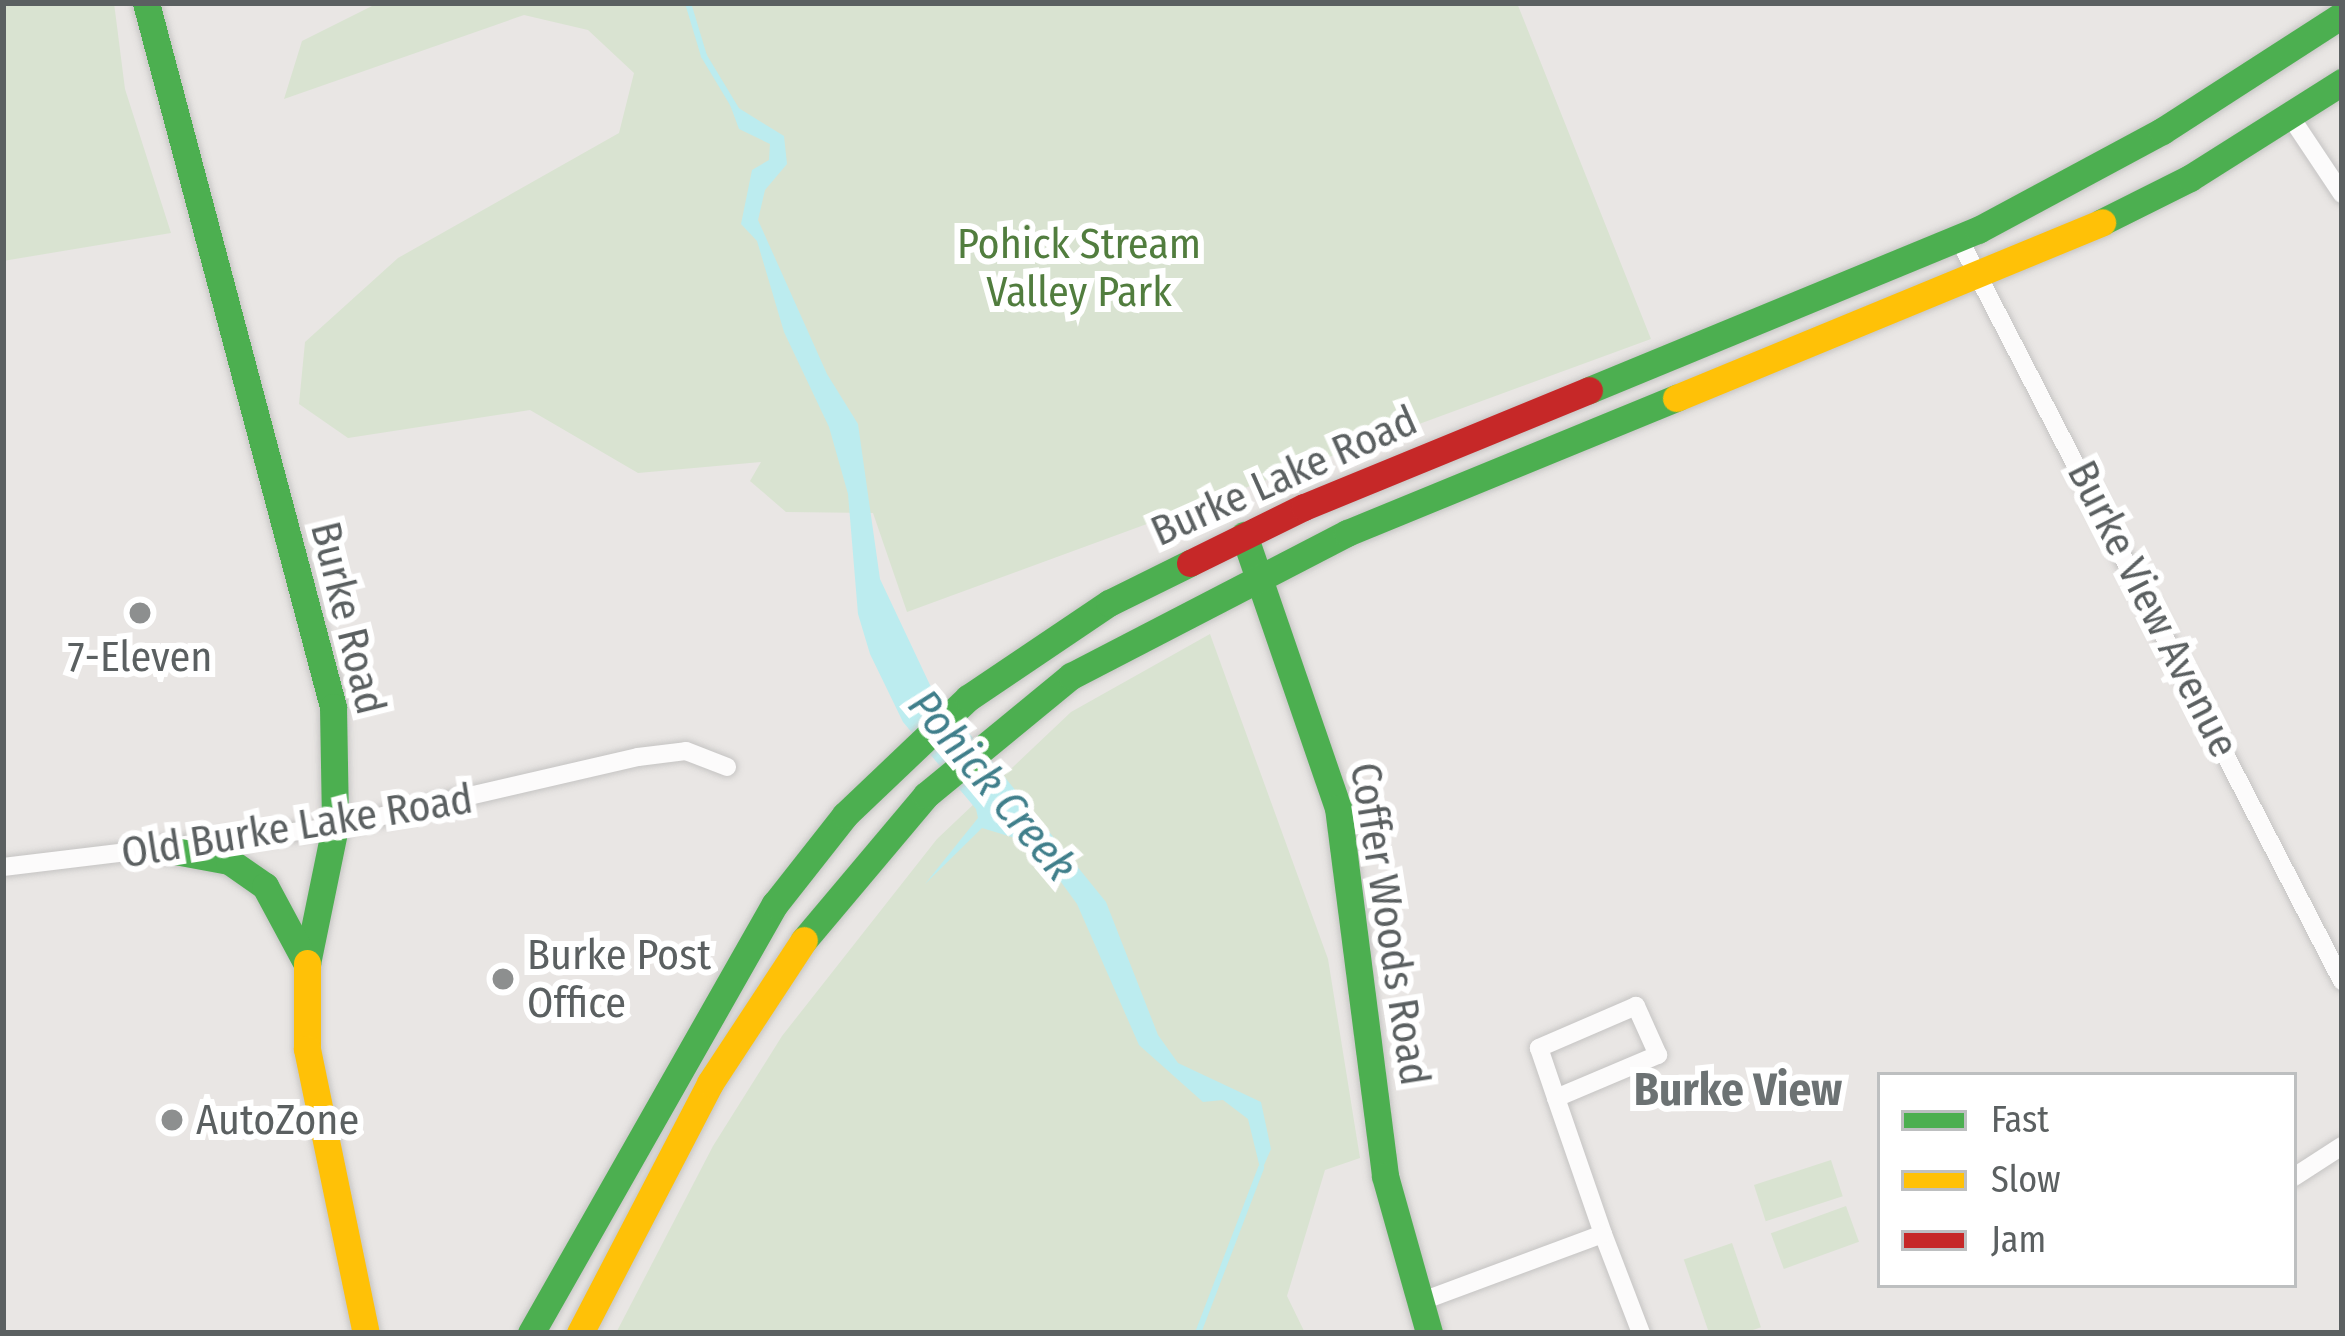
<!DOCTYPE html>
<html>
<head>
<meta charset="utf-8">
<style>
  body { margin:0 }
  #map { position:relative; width:2345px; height:1336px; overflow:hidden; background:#e9e6e4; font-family:"Fira Sans Condensed",sans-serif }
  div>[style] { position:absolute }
  .green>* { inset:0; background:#d9e3d1; transform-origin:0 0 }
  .water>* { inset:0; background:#bcecef }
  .stream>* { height:6px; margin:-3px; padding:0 3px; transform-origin:3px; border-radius:3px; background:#bcecef }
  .roads { filter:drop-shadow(0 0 3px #c5c4c3) drop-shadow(0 0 3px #c5c4c3) }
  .street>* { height:18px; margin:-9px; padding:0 9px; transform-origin:9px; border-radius:9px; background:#fcfbfb }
  .fast>* { height:27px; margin:-13.5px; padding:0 13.5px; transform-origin:13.5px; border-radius:13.5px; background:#4caf50 }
  .slow>* { height:27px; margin:-13.5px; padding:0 13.5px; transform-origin:13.5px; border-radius:13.5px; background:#ffc107 }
  .jam>* { height:27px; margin:-13.5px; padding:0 13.5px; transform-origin:13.5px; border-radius:13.5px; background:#c62828 }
  .dots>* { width:33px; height:33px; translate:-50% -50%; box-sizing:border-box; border:6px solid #fff; border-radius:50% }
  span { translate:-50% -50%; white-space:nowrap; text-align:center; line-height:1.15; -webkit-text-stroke:12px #fff; paint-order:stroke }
  .park-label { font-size:42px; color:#517d3e }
  .street-label { font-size:42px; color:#5b6061 }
  .poi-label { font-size:42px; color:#5b6061 }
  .left { translate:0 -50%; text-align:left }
  .water-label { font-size:45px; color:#407f8b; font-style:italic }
  .neighbourhood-label { font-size:45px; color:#6c7273; font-weight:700 }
  .frame { position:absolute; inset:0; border:6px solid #5b6061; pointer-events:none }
  .legend { position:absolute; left:1877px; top:1072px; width:420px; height:216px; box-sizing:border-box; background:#fff; border:3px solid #bdbfc0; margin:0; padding:15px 21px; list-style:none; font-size:36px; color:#5b6061 }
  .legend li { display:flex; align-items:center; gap:24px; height:60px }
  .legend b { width:60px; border:3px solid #bdbfc0 }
</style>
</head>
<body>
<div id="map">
  <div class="green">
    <div style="clip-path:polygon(3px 3px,114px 3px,125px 89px,171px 233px,3px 261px)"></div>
    <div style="clip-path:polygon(378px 3px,1517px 3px,1651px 339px,907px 612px,873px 513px,786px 512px,750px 481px,761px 462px,638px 473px,530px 410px,348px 438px,299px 404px,305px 342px,398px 258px,619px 133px,634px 73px,588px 30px,524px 15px,284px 99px,302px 41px)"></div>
    <div style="clip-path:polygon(1210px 634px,1328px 959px,1360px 1158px,1325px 1170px,1287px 1296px,1305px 1333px,616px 1333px,713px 1146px,782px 1036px,937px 839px,1071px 712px)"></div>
    <div style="left:1831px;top:1160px;width:38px;height:81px;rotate:72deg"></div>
    <div style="left:1846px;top:1206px;width:38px;height:80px;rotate:70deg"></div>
    <div style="left:1732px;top:1243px;width:89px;height:51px;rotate:71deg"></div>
  </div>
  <div class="water">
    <div style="clip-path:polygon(729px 102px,784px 136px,787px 164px,765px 190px,758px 220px,827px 374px,858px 424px,880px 579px,930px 685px,1106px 902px,1158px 1035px,1178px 1063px,1261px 1102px,1271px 1149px,1261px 1172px,1248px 1119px,1223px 1100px,1203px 1102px,1139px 1045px,1077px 904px,1048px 864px,1015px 838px,982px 828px,925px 884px,978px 818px,976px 809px,903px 722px,870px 654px,858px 614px,848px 494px,829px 427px,784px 332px,757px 241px,741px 224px,752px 170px,769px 160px,770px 144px,739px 129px)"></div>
  </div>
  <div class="stream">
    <div style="left:688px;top:3px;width:55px;rotate:73.2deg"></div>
    <div style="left:704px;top:56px;width:62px;rotate:58.9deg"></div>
    <div style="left:1198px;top:1333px;width:177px;rotate:-69.1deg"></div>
  </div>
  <div class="roads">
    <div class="street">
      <div style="left:2290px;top:116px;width:94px;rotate:56.3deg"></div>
      <div style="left:1959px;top:239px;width:835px;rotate:62.7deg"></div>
      <div style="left:3px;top:867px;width:334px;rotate:-6.9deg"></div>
      <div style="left:335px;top:827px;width:311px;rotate:-13deg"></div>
      <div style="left:638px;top:757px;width:48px;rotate:-7.1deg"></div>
      <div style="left:686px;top:751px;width:44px;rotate:21.3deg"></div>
      <div style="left:1556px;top:1098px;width:111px;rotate:-22.9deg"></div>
      <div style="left:1658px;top:1055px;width:54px;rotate:-114.2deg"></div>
      <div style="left:1636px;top:1006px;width:106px;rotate:156.6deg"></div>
      <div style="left:1539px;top:1048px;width:53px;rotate:71.2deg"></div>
      <div style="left:1556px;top:1098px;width:144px;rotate:70.9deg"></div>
      <div style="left:1603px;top:1234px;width:106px;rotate:69deg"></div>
      <div style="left:2294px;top:1177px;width:57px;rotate:-32.9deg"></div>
      <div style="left:1417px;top:1303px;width:198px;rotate:-20.4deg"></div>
    </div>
    <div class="fast">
      <div style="left:146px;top:3px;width:728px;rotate:75.12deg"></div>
      <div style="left:333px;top:707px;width:120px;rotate:89deg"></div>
      <div style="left:335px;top:827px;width:139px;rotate:101.6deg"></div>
      <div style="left:2102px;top:222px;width:98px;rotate:-26.6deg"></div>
      <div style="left:2190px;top:178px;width:180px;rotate:-32.3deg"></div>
      <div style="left:1589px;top:390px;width:421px;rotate:-22.4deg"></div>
      <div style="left:1978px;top:230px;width:209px;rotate:-28.3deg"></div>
      <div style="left:2162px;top:131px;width:214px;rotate:-32.8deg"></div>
      <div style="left:1244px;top:535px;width:289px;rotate:71deg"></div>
      <div style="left:1338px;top:808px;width:371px;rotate:82.7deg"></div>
      <div style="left:1385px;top:1176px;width:163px;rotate:74.3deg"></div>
      <div style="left:164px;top:849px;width:66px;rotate:10.5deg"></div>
      <div style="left:229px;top:861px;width:44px;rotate:34.8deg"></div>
      <div style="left:265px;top:886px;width:89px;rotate:61.7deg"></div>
      <div style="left:804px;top:940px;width:189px;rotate:-49.9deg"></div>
      <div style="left:926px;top:795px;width:188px;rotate:-39.4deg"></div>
      <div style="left:1071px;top:676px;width:311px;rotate:-27.4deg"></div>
      <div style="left:1347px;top:533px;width:356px;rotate:-22.3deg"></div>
      <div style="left:531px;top:1333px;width:494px;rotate:-60.4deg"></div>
      <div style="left:775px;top:904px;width:113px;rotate:-51.8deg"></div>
      <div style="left:845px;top:815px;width:170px;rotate:-43.6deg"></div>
      <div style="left:968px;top:698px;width:170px;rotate:-34deg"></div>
      <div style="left:1109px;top:603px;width:90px;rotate:-26.3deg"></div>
    </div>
    <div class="slow">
      <div style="left:1676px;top:398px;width:461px;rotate:-22.4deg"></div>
      <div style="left:307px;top:963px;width:86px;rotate:90deg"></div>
      <div style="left:307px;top:1049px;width:290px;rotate:78.3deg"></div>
      <div style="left:580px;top:1333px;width:282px;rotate:-62.5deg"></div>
      <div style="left:710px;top:1083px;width:171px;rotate:-56.7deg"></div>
    </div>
    <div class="jam">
      <div style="left:1190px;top:563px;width:127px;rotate:-26.2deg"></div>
      <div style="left:1304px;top:507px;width:308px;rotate:-22.3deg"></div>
    </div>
  </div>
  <div class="dots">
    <div style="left:140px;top:613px;background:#8d8f8f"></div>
    <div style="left:503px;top:979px;background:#8d8f8f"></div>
    <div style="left:172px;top:1120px;background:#8d8f8f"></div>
  </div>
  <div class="park-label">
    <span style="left:1079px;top:268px">Pohick Stream<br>Valley Park</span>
  </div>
  <div class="street-label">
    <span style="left:1284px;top:476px;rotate:-24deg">Burke Lake Road</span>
    <span style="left:2153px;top:609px;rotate:63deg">Burke View Avenue</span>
    <span style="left:348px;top:618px;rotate:76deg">Burke Road</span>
    <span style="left:297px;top:826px;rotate:-9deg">Old Burke Lake Road</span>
    <span style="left:1390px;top:924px;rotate:81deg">Coffer Woods Road</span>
  </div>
  <div class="poi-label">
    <span style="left:140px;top:657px">7-Eleven</span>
    <span class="left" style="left:527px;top:979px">Burke Post<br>Office</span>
    <span class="left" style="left:196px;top:1120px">AutoZone</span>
  </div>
  <div class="water-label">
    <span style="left:992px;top:786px;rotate:50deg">Pohick Creek</span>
  </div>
  <div class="neighbourhood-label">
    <span style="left:1738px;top:1091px">Burke View</span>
  </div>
  <div class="frame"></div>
  <ul class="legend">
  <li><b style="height:15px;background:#4caf50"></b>Fast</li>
  <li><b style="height:15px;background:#ffc107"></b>Slow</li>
  <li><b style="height:15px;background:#c62828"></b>Jam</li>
  </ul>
</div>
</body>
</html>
